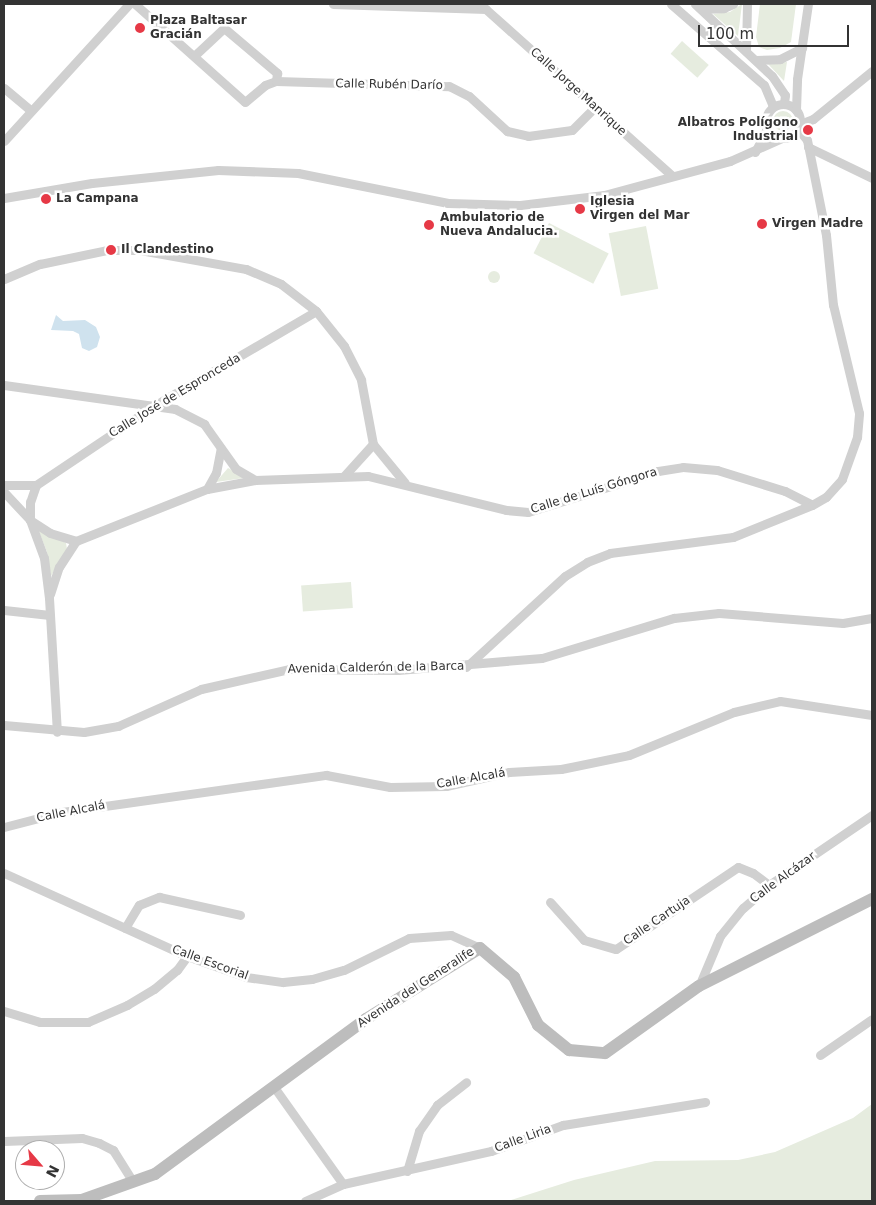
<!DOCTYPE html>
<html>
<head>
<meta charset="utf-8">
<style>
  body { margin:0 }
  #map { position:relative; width:876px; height:1205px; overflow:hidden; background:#fff; font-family:"DejaVu Sans",sans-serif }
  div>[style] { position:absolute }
  .green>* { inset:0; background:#e6ecdf; transform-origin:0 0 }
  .round { border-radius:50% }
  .water>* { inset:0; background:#cfe2ee }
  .street>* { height:9px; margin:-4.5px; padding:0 4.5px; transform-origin:4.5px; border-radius:4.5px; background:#d0d0d0 }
  .street>.ring { margin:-4.5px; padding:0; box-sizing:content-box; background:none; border:9px solid #d0d0d0; border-radius:50% }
  .secondary>* { height:12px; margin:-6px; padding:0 6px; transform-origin:6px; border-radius:6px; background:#bdbdbd }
  .dots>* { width:14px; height:14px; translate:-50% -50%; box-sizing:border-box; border:2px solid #fff; border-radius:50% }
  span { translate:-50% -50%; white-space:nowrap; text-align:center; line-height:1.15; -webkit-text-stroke:5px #fff; paint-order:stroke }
  .poi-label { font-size:12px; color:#333; font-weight:700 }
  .left { translate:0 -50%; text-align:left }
  .right { translate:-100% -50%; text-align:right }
  .street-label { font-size:12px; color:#333 }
  .frame { position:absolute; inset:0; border:5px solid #333; pointer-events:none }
  .north { position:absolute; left:15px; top:1140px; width:50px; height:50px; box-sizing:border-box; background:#fff; border:1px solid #adadad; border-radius:50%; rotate:117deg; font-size:14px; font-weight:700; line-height:20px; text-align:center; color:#333 }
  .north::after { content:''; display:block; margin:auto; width:18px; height:22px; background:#e63946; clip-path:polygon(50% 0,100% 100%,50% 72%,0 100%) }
  .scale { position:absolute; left:698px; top:25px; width:151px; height:22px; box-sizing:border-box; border:2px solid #333; border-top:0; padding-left:6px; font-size:15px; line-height:18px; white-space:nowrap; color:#333; -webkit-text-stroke:4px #fff; paint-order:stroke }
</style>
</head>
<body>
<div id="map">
  <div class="green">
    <div style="clip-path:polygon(742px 4px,738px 36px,713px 14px,730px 12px)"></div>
    <div style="clip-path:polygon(760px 4px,796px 4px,791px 42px,780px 48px,767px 50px,759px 47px,756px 37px)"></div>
    <div style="left:682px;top:41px;width:36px;height:17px;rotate:42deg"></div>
    <div style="clip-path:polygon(787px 62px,784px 81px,768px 64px)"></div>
    <div class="round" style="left:773px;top:111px;width:20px;height:20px"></div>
    <div style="left:549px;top:223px;width:67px;height:34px;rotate:27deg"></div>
    <div style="left:646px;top:226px;width:64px;height:38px;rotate:79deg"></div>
    <div class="round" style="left:488px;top:271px;width:12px;height:12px"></div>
    <div style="clip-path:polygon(228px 468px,230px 469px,244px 478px,216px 482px)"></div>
    <div style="clip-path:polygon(38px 529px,66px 543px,67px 549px,51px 576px,47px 552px)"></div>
    <div style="left:351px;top:582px;width:26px;height:50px;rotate:86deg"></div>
    <div style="clip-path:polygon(872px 1104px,872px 1201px,508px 1201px,574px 1180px,655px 1161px,738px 1160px,775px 1152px,853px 1118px)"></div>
  </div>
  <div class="water">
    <div style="clip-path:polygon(56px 315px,63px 321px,85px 320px,96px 327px,100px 337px,97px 347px,89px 351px,82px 348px,79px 334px,73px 331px,51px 330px)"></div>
  </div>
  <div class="street">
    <div style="left:135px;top:4px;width:147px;rotate:41.7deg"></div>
    <div style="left:245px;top:102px;width:26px;rotate:-40deg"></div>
    <div style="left:265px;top:85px;width:12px;rotate:-20deg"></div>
    <div style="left:276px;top:81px;width:173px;rotate:1.7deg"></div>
    <div style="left:449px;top:86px;width:22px;rotate:27deg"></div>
    <div style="left:469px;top:96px;width:52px;rotate:42.6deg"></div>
    <div style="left:507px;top:131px;width:22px;rotate:13deg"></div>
    <div style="left:528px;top:136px;width:44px;rotate:-7.8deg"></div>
    <div style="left:572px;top:130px;width:33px;rotate:-45deg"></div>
    <div style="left:333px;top:4px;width:153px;rotate:1.9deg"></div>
    <div style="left:480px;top:4px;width:256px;rotate:41.8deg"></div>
    <div style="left:671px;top:4px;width:123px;rotate:41.1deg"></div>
    <div style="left:764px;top:85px;width:23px;rotate:67deg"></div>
    <div style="left:695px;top:4px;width:105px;rotate:43.1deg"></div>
    <div style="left:772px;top:76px;width:23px;rotate:56deg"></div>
    <div style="left:785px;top:95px;width:8px;rotate:97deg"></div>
    <div style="left:701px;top:9px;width:23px;rotate:-2deg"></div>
    <div style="left:724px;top:8px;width:10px;rotate:-24deg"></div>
    <div style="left:746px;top:51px;width:47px;rotate:-88.8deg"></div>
    <div style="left:194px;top:56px;width:41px;rotate:-43deg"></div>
    <div style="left:224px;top:28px;width:70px;rotate:40.3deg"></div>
    <div style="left:277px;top:73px;width:8px;rotate:97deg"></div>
    <div style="left:756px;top:60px;width:24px;rotate:-2deg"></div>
    <div style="left:780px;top:59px;width:25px;rotate:-27deg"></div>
    <div style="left:4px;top:88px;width:35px;rotate:40deg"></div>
    <div class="ring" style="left:766px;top:104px;width:25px;height:25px"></div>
    <div style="left:796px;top:110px;width:31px;rotate:-88deg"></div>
    <div style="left:797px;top:79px;width:76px;rotate:-81.7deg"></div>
    <div style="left:800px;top:124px;width:14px;rotate:-21deg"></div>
    <div style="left:813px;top:119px;width:76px;rotate:-39.1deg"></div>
    <div style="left:4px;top:141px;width:185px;rotate:-47.6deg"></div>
    <div style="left:808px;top:147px;width:71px;rotate:25.8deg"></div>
    <div style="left:755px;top:152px;width:27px;rotate:-63deg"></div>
    <div style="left:4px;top:198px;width:89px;rotate:-9.7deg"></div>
    <div style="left:92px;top:183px;width:127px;rotate:-5.9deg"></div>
    <div style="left:218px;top:170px;width:80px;rotate:2.1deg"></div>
    <div style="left:298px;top:173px;width:153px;rotate:11.3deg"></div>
    <div style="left:448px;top:203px;width:72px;rotate:1.6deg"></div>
    <div style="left:520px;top:205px;width:85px;rotate:-6.8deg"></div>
    <div style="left:604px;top:195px;width:131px;rotate:-15.1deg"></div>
    <div style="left:730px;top:161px;width:57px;rotate:-23.9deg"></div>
    <div style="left:4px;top:279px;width:39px;rotate:-23deg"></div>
    <div style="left:40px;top:264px;width:68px;rotate:-11.8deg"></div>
    <div style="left:107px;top:250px;width:33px"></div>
    <div style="left:140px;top:250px;width:108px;rotate:10.2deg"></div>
    <div style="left:246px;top:269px;width:38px;rotate:23deg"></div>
    <div style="left:281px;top:284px;width:44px;rotate:37.6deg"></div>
    <div style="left:316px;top:311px;width:45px;rotate:51.3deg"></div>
    <div style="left:344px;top:346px;width:38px;rotate:63deg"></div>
    <div style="left:361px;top:380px;width:65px;rotate:79.4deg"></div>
    <div style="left:373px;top:444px;width:50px;rotate:50.6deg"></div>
    <div style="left:4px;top:385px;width:173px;rotate:8deg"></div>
    <div style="left:175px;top:409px;width:33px;rotate:27deg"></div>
    <div style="left:204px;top:424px;width:55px;rotate:54.6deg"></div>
    <div style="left:236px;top:469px;width:22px;rotate:30deg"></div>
    <div style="left:344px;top:476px;width:43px;rotate:-47.8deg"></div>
    <div style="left:4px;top:485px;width:32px"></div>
    <div style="left:36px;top:485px;width:140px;rotate:-33.9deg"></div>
    <div style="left:152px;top:407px;width:190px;rotate:-30.3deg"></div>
    <div style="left:36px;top:485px;width:18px;rotate:109deg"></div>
    <div style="left:30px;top:502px;width:18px;rotate:90deg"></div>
    <div style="left:30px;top:520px;width:40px;rotate:69.8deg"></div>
    <div style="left:44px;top:558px;width:40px;rotate:82.9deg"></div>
    <div style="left:49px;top:598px;width:134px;rotate:86.6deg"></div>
    <div style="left:207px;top:489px;width:18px;rotate:-61deg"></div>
    <div style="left:216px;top:473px;width:25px;rotate:-79deg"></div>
    <div style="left:4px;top:492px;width:38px;rotate:47deg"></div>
    <div style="left:30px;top:520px;width:24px;rotate:33deg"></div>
    <div style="left:50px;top:533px;width:27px;rotate:17deg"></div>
    <div style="left:76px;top:541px;width:141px;rotate:-21.7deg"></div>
    <div style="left:207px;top:489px;width:49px;rotate:-10.6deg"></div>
    <div style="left:255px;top:480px;width:113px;rotate:-2deg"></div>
    <div style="left:368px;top:476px;width:142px;rotate:13.8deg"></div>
    <div style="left:506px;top:510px;width:22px;rotate:5deg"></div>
    <div style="left:528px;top:512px;width:136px;rotate:-17.5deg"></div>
    <div style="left:658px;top:471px;width:25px;rotate:-9deg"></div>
    <div style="left:683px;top:467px;width:34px;rotate:5deg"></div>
    <div style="left:717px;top:470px;width:71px;rotate:17.2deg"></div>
    <div style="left:785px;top:491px;width:30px;rotate:27deg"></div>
    <div style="left:50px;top:594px;width:28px;rotate:-72deg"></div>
    <div style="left:59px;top:567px;width:31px;rotate:-57deg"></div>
    <div style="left:4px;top:610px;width:46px;rotate:6.2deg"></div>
    <div style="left:466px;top:667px;width:134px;rotate:-42.6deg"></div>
    <div style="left:565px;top:576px;width:26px;rotate:-32deg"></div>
    <div style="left:587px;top:562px;width:25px;rotate:-21deg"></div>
    <div style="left:610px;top:553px;width:124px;rotate:-7.4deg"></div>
    <div style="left:733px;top:537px;width:85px;rotate:-22.1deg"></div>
    <div style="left:812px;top:505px;width:16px;rotate:-30deg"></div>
    <div style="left:826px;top:497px;width:24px;rotate:-48deg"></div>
    <div style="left:842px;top:479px;width:45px;rotate:-70.3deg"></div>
    <div style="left:857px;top:437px;width:24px;rotate:-85deg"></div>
    <div style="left:859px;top:413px;width:111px;rotate:-103.5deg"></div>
    <div style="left:833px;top:305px;width:70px;rotate:-95.7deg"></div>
    <div style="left:826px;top:235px;width:97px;rotate:-101.3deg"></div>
    <div style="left:807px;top:140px;width:14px;rotate:-129deg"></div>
    <div style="left:4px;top:725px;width:80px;rotate:5deg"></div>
    <div style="left:84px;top:732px;width:35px;rotate:-10deg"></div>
    <div style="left:118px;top:726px;width:91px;rotate:-24deg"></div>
    <div style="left:201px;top:689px;width:90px;rotate:-12.8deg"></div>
    <div style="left:289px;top:669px;width:109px;rotate:0.5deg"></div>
    <div style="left:398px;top:670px;width:144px;rotate:-4.8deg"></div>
    <div style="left:542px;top:658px;width:138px;rotate:-16.9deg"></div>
    <div style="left:674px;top:618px;width:45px;rotate:-6.3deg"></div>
    <div style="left:719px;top:613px;width:124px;rotate:4.6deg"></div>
    <div style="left:843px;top:623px;width:29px;rotate:-10deg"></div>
    <div style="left:4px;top:827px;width:60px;rotate:-14.5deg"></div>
    <div style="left:62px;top:812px;width:267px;rotate:-8deg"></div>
    <div style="left:326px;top:775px;width:65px;rotate:10.6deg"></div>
    <div style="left:390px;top:787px;width:56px;rotate:-1deg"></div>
    <div style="left:446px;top:786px;width:65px;rotate:-12.5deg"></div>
    <div style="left:509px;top:772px;width:52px;rotate:-3.3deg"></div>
    <div style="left:561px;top:769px;width:69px;rotate:-11.6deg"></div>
    <div style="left:629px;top:755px;width:113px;rotate:-22.3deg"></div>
    <div style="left:734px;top:712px;width:47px;rotate:-13.4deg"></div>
    <div style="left:780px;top:701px;width:93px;rotate:8.7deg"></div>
    <div style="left:4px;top:873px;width:201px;rotate:24.4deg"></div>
    <div style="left:187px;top:956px;width:63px;rotate:19.6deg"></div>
    <div style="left:246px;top:977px;width:37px;rotate:8deg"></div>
    <div style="left:283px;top:982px;width:29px;rotate:-6deg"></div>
    <div style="left:312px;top:979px;width:33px;rotate:-16deg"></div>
    <div style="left:344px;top:970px;width:72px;rotate:-26.2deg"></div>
    <div style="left:409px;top:938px;width:42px;rotate:-4.1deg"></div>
    <div style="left:451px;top:935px;width:32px;rotate:24deg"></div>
    <div style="left:550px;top:902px;width:51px;rotate:48.2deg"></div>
    <div style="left:584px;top:940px;width:33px;rotate:16deg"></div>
    <div style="left:616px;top:949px;width:147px;rotate:-33.9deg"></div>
    <div style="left:738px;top:867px;width:16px;rotate:22deg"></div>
    <div style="left:753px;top:873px;width:20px;rotate:37deg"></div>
    <div style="left:125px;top:928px;width:27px;rotate:-59deg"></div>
    <div style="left:139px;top:905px;width:22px;rotate:-22deg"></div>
    <div style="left:159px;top:897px;width:83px;rotate:12.5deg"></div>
    <div style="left:699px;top:986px;width:54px;rotate:-67.2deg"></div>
    <div style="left:720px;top:936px;width:36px;rotate:-51deg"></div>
    <div style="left:743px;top:908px;width:35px;rotate:-41deg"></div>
    <div style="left:769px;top:885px;width:125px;rotate:-34.2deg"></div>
    <div style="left:4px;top:1011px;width:38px;rotate:17deg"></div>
    <div style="left:40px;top:1022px;width:48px"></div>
    <div style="left:88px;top:1022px;width:43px;rotate:-23.6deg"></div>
    <div style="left:127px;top:1005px;width:31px;rotate:-31deg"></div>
    <div style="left:154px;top:989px;width:30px;rotate:-40deg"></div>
    <div style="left:177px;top:970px;width:17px;rotate:-54deg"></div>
    <div style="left:820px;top:1055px;width:63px;rotate:-34.7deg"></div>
    <div style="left:274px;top:1087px;width:119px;rotate:54.6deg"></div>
    <div style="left:4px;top:1141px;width:78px;rotate:-2.2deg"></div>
    <div style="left:82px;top:1138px;width:18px;rotate:16deg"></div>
    <div style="left:99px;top:1143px;width:16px;rotate:27deg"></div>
    <div style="left:113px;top:1150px;width:38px;rotate:58deg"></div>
    <div style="left:407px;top:1171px;width:42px;rotate:-73.3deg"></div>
    <div style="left:419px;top:1131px;width:32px;rotate:-55deg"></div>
    <div style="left:437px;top:1105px;width:37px;rotate:-38deg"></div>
    <div style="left:305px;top:1201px;width:42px;rotate:-24.1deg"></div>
    <div style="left:343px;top:1184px;width:152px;rotate:-12.6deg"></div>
    <div style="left:491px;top:1151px;width:77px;rotate:-19.9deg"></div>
    <div style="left:563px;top:1125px;width:144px;rotate:-9.2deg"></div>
  </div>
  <div class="secondary">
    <div style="left:40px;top:1201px;width:42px;rotate:-1.4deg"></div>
    <div style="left:82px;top:1200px;width:77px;rotate:-19.6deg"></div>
    <div style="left:155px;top:1174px;width:262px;rotate:-36.3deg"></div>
    <div style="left:366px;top:1019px;width:134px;rotate:-31.9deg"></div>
    <div style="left:480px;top:948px;width:45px;rotate:40.5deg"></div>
    <div style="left:514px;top:977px;width:54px;rotate:63.4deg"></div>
    <div style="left:538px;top:1025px;width:40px;rotate:39deg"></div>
    <div style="left:569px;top:1050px;width:36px;rotate:5deg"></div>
    <div style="left:605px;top:1053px;width:115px;rotate:-35.5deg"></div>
    <div style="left:699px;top:986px;width:194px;rotate:-26.7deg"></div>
  </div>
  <div class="dots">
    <div style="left:140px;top:28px;background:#e63946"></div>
    <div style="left:808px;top:130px;background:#e63946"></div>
    <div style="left:46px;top:199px;background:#e63946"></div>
    <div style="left:580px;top:209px;background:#e63946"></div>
    <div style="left:762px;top:224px;background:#e63946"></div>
    <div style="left:429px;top:225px;background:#e63946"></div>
    <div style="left:111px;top:250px;background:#e63946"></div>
  </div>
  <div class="poi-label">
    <span class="left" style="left:150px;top:28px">Plaza Baltasar<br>Gracián</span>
    <span class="right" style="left:798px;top:130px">Albatros Polígono<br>Industrial</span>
    <span class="left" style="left:56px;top:199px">La Campana</span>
    <span class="left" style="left:590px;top:209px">Iglesia<br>Virgen del Mar</span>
    <span class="left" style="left:440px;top:225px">Ambulatorio de<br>Nueva Andalucia.</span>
    <span class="left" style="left:772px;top:224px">Virgen Madre</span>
    <span class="left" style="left:121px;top:250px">Il Clandestino</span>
  </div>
  <div class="street-label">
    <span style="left:389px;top:85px;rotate:1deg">Calle Rubén Darío</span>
    <span style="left:578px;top:92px;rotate:42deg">Calle Jorge Manrique</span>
    <span style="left:175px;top:396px;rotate:-31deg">Calle José de Espronceda</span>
    <span style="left:594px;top:491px;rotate:-17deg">Calle de Luís Góngora</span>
    <span style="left:376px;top:668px;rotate:-1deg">Avenida Calderón de la Barca</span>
    <span style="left:471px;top:779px;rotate:-10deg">Calle Alcalá</span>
    <span style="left:71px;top:812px;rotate:-11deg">Calle Alcalá</span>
    <span style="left:783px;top:878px;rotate:-36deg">Calle Alcázar</span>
    <span style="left:657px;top:921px;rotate:-34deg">Calle Cartuja</span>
    <span style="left:210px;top:963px;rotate:20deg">Calle Escorial</span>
    <span style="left:416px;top:988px;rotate:-33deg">Avenida del Generalife</span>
    <span style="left:523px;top:1139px;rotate:-20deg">Calle Liria</span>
  </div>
  <div class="frame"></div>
  <div class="north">N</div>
  <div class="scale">100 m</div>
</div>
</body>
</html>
